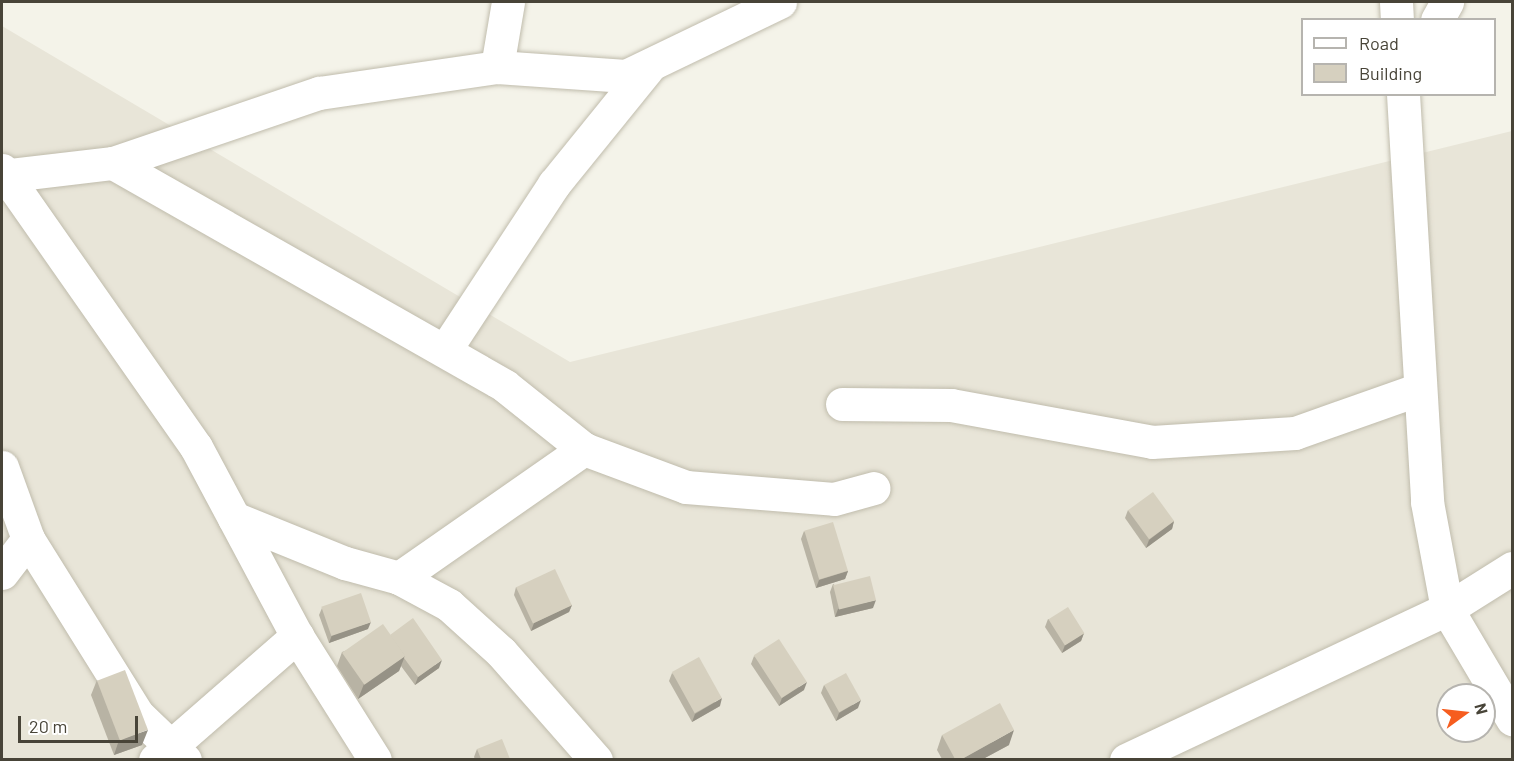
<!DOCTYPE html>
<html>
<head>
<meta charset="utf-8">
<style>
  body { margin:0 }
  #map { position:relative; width:1514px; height:761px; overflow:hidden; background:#f4f3e9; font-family:Barlow,sans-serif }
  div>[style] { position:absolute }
  .residential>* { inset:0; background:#e8e5d8 }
  .roads { filter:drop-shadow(0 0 2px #c0bcac) drop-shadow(0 0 2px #c0bcac) }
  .street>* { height:33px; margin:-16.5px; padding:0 16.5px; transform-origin:16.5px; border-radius:16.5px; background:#fff }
  .wall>* { inset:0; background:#b8b3a4 }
  .shaded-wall>* { inset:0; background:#969286 }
  .building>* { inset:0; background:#d6d0bf; transform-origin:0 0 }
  span { translate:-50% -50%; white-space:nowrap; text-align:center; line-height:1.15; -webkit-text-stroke:5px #fff; paint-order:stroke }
  .frame { position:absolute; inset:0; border:3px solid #484438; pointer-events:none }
  .legend { position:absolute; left:1301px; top:18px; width:195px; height:78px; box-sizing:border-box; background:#fff; border:2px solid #b6b4af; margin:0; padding:8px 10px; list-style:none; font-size:18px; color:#484438 }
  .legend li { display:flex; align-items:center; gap:12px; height:30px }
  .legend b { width:30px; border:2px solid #b6b4af }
  .north { position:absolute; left:1436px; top:683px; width:60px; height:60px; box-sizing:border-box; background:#fff; border:2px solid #b6b4af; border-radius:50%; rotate:75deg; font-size:16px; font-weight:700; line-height:24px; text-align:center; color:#484438 }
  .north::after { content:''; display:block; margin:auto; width:21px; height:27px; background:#f65d1f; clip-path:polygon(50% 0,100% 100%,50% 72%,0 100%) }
  .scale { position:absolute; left:18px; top:716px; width:120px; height:27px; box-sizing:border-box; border:3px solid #484438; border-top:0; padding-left:8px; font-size:18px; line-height:21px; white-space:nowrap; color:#484438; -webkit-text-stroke:4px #fff; paint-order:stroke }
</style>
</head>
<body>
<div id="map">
  <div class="residential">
    <div style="clip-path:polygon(evenodd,2px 26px,570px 362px,1512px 131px,1512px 759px,2px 760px,2px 26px,1448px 695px,1484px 695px,1484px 731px,1448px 731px,1448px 695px)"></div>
  </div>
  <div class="roads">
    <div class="street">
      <div style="left:1396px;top:2px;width:18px;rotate:87deg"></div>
      <div style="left:1437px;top:20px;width:21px;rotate:-61deg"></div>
      <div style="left:497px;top:67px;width:66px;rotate:-80.4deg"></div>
      <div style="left:1403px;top:94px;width:409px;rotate:86.6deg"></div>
      <div style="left:1427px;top:502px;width:109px;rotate:79.4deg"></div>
      <div style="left:1447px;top:609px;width:128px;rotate:59.4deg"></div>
      <div style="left:113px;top:163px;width:218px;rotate:-18.8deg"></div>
      <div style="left:319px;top:93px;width:180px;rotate:-8.3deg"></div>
      <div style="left:497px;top:67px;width:129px;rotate:4deg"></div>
      <div style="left:626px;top:76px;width:171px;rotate:-25.7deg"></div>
      <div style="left:2px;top:170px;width:338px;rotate:55deg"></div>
      <div style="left:196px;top:447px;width:214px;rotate:61.9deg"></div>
      <div style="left:297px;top:636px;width:146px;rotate:57.8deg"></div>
      <div style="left:2px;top:176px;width:112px;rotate:-6.7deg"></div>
      <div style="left:113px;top:163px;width:451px;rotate:29.6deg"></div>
      <div style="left:505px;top:386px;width:101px;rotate:38.6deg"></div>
      <div style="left:584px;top:449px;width:109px;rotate:20.4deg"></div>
      <div style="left:686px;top:487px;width:148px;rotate:4.6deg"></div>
      <div style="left:834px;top:499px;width:41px;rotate:-15.4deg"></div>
      <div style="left:445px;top:350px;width:199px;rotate:-56.7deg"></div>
      <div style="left:554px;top:184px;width:149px;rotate:-51deg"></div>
      <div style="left:842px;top:404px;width:109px;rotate:0.5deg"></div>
      <div style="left:951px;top:405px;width:204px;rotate:10.4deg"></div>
      <div style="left:1152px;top:442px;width:143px;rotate:-3.6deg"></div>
      <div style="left:1295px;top:433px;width:132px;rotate:-19.5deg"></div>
      <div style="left:2px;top:467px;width:77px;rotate:70.1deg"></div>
      <div style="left:28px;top:539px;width:208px;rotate:58deg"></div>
      <div style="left:138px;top:715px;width:65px;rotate:43.8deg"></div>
      <div style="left:234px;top:518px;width:120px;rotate:22.1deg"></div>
      <div style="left:345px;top:563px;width:56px;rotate:15.5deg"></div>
      <div style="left:399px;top:578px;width:57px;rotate:28.4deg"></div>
      <div style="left:449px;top:605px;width:70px;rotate:42.1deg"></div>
      <div style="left:501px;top:652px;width:144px;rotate:48.7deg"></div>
      <div style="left:2px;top:573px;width:43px;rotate:-52.6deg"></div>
      <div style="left:399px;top:578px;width:226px;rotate:-34.9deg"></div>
      <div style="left:155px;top:760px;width:189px;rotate:-41.1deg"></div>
      <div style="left:1126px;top:760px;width:355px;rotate:-25.2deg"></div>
      <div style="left:1447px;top:609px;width:77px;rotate:-32.2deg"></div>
    </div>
  </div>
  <div class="wall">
    <div style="clip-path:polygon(1128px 510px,1174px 521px,1172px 529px,1146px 548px,1125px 518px)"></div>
    <div style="clip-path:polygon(804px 531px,848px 571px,845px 579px,816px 588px,801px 539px)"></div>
    <div style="clip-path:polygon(833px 584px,873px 608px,835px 617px,830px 592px)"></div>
    <div style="clip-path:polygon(516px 587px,572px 605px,569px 612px,531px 631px,514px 595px)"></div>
    <div style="clip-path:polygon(322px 608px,368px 629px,329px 643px,319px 615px)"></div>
    <div style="clip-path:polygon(1048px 619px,1084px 633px,1081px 641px,1062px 653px,1045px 627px)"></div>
    <div style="clip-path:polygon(390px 635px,439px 668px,415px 685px,401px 666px,399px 671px,358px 699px,337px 666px,342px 652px)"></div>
    <div style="clip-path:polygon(754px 656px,804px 690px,779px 706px,751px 664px)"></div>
    <div style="clip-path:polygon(672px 673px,720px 706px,692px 722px,669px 681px)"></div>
    <div style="clip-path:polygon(97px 680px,142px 745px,114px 755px,91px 695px)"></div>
    <div style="clip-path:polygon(824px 685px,858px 708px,836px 721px,821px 693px)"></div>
    <div style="clip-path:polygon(942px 735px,1009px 745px,983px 759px,942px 759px,937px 750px)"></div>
    <div style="clip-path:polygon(477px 749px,510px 759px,475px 759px,474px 757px)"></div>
  </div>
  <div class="shaded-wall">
    <div style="clip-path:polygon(1174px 521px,1172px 529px,1146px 548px,1149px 540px)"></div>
    <div style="clip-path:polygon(848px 571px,845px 579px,816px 588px,819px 580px)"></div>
    <div style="clip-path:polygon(876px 600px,873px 608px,835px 617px,838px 609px)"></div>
    <div style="clip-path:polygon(572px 605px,569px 612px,531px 631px,534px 623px)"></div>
    <div style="clip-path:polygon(371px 622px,368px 629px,329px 643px,332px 635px)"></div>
    <div style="clip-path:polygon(1084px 633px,1081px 641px,1062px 653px,1065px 645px)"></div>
    <div style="clip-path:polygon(405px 656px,399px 671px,358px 699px,364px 684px)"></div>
    <div style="clip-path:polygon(442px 660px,439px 668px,415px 685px,418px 677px)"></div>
    <div style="clip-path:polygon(807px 682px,804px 690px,779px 706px,782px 698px)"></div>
    <div style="clip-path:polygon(722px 698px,720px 706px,692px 722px,695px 714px)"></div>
    <div style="clip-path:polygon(861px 700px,858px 708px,836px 721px,839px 713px)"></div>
    <div style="clip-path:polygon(148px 730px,142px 745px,114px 755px,119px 740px)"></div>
    <div style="clip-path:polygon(1014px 730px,1009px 745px,983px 759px,962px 759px)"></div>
  </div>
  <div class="building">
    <div style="left:1153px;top:492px;width:36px;height:31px;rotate:54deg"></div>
    <div style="left:833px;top:522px;width:51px;height:30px;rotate:73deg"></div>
    <div style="left:555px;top:569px;width:40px;height:43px;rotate:65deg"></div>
    <div style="left:870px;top:576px;width:25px;height:38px;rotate:76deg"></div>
    <div style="left:361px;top:593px;width:31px;height:42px;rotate:71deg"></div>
    <div style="left:1068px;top:607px;width:31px;height:23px;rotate:58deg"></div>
    <div style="clip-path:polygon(413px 618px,442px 660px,418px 677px,404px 658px,405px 656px,390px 635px)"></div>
    <div style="left:383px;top:624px;width:39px;height:50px;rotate:55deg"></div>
    <div style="left:779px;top:639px;width:51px;height:30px;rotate:57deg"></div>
    <div style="left:699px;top:657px;width:47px;height:31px;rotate:61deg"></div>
    <div style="left:125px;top:670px;width:64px;height:30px;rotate:69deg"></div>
    <div style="left:846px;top:673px;width:31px;height:25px;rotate:61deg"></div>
    <div style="clip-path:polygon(1000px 703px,1014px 730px,962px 759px,955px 759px,942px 735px)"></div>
    <div style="clip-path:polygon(502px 739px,510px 759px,481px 759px,477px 749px)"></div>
  </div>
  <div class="frame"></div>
  <ul class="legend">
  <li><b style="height:8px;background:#fff"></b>Road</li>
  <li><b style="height:16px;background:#d6d0bf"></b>Building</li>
  </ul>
  <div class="north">N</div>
  <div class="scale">20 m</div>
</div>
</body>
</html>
